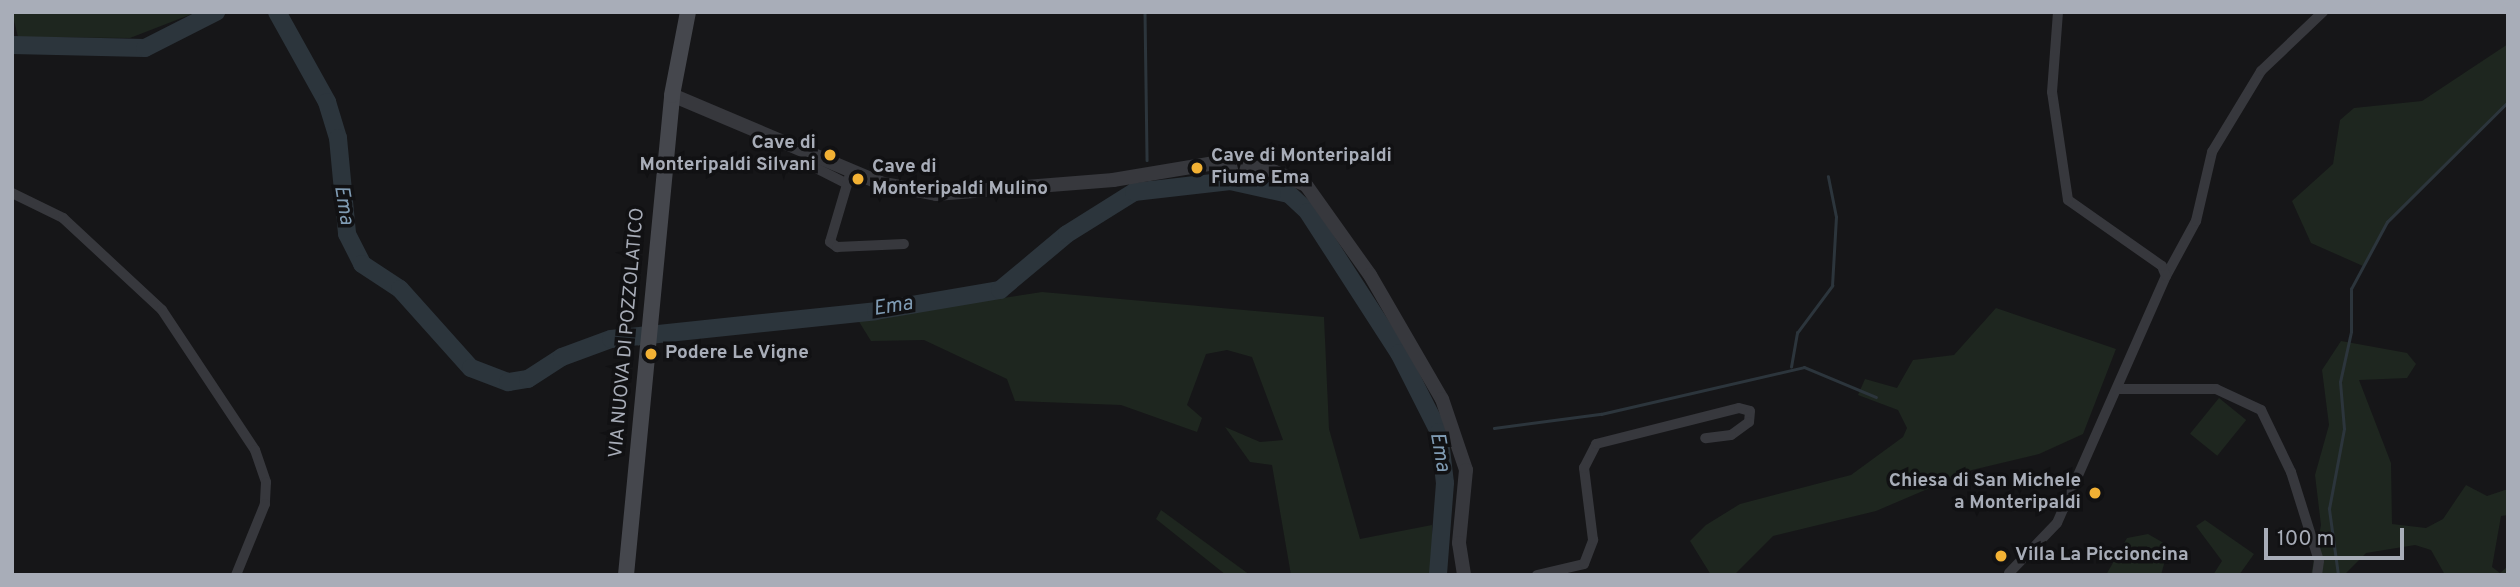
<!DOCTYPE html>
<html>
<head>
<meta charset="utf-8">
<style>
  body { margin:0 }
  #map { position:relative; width:2520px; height:587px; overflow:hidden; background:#161618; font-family:Overpass,sans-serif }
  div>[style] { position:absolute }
  .green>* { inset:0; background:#1e261f; transform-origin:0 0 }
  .stream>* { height:2.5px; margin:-1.25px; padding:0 1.25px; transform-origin:1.25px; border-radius:1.25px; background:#2c353c }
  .river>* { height:18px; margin:-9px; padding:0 9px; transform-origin:9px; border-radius:9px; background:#2c353c }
  .minor>* { height:10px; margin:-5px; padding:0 5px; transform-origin:5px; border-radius:5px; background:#37383d }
  .tertiary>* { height:14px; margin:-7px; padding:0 7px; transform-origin:7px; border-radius:7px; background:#37383d }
  .secondary>* { height:16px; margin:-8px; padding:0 8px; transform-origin:8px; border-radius:8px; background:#45474d }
  .dots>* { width:19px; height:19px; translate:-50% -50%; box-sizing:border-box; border:4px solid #111113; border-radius:50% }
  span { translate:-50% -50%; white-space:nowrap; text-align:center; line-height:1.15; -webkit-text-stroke:7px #111113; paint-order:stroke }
  .poi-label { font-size:19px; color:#a8adb8; font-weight:700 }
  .right { translate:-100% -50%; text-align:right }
  .left { translate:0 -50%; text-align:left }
  .street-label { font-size:19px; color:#a8adb8 }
  .water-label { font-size:21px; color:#7f9bb3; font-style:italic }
  .frame { position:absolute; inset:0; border:14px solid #a8adb8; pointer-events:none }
  .scale { position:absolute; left:2264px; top:528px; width:140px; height:32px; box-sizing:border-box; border:4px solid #a8adb8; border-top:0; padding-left:9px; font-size:21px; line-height:24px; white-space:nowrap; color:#a8adb8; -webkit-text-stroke:5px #111113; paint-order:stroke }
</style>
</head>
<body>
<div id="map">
  <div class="green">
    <div style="clip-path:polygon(12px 12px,197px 12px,130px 38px,18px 37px)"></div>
    <div style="clip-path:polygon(2508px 44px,2508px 102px,2387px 222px,2363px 266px,2311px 243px,2292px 201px,2333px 164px,2340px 120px,2354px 108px,2422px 101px)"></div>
    <div style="clip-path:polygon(1042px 292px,1324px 317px,1329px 429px,1360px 539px,1432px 525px,1432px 575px,1291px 575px,1272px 465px,1250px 462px,1225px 427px,1260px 442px,1283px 440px,1252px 357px,1227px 350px,1206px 354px,1187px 405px,1202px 418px,1197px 432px,1121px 405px,1015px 401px,1007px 379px,924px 340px,871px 341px,858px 320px)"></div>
    <div style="clip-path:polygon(1996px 308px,2116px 349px,2083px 434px,2039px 454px,1972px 470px,1876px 511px,1773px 536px,1734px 575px,1711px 575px,1690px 541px,1706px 525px,1740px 504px,1851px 475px,1903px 437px,1907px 428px,1898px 410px,1858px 395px,1865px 379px,1897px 388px,1913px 360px,1954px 355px)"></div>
    <div style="clip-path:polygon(2341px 341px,2407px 353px,2416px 364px,2407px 378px,2359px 380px,2391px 463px,2392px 524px,2426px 528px,2443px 519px,2466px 485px,2487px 496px,2508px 489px,2508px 515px,2501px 516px,2492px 567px,2500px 573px,2508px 566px,2508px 575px,2445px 575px,2431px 550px,2415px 545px,2366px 553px,2344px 575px,2311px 575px,2321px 525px,2315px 475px,2329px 425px,2322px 370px)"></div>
    <div style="left:2219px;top:398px;width:35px;height:46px;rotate:39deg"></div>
    <div style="clip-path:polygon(1161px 510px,1250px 575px,1226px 575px,1156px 519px)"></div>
    <div style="clip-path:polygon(2205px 520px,2254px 554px,2239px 575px,2213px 575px,2222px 561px,2196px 526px)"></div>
    <div style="clip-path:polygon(2148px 534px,2169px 546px,2161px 575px,2106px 575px,2127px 538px)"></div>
  </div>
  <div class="stream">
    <div style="left:1145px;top:12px;width:148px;rotate:89.2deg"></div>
    <div style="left:1149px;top:178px;width:11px;rotate:75deg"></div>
    <div style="left:638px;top:344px;width:8px;rotate:-83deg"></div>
    <div style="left:1791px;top:367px;width:35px;rotate:-80deg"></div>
    <div style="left:1797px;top:333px;width:59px;rotate:-53.3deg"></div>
    <div style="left:1832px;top:286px;width:69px;rotate:-86.7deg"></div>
    <div style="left:1836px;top:217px;width:41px;rotate:-101.3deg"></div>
    <div style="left:1494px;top:428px;width:108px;rotate:-7.5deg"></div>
    <div style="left:1601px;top:414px;width:208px;rotate:-13deg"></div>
    <div style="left:1804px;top:367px;width:78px;rotate:22.6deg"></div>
    <div style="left:1440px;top:437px;width:10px;rotate:-6deg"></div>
    <div style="left:2338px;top:575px;width:67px;rotate:-97.8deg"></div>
    <div style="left:2329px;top:509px;width:81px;rotate:-79.4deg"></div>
    <div style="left:2344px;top:429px;width:47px;rotate:-94.9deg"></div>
    <div style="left:2340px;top:382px;width:51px;rotate:-77.6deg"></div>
    <div style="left:2351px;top:332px;width:43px;rotate:-90deg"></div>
    <div style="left:2351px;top:289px;width:76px;rotate:-61.8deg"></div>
    <div style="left:2387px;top:222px;width:170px;rotate:-44.8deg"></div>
  </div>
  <div class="river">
    <div style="left:277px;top:12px;width:103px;rotate:60.9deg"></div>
    <div style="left:327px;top:102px;width:38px;rotate:73deg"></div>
    <div style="left:338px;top:138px;width:96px;rotate:84.6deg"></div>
    <div style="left:347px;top:234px;width:34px;rotate:63deg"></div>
    <div style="left:362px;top:264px;width:45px;rotate:33.3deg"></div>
    <div style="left:400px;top:289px;width:106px;rotate:48.1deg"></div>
    <div style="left:471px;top:368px;width:40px;rotate:21deg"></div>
    <div style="left:508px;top:382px;width:20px;rotate:-9deg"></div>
    <div style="left:528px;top:379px;width:40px;rotate:-32.9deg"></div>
    <div style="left:562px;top:357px;width:52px;rotate:-20.2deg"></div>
    <div style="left:611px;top:339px;width:266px;rotate:-6deg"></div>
    <div style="left:876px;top:311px;width:126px;rotate:-9.6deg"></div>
    <div style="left:1000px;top:290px;width:87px;rotate:-39.9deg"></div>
    <div style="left:1067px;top:234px;width:79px;rotate:-32.1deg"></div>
    <div style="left:1134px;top:192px;width:97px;rotate:-6.5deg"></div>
    <div style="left:1230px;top:181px;width:60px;rotate:12.4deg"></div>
    <div style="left:1289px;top:194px;width:26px;rotate:43deg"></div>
    <div style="left:1308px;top:212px;width:168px;rotate:57.2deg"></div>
    <div style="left:1399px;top:353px;width:89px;rotate:63.1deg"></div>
    <div style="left:1439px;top:432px;width:51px;rotate:83.3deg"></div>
    <div style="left:1445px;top:483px;width:92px;rotate:94.4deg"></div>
    <div style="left:12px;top:45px;width:133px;rotate:1.3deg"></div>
    <div style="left:145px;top:48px;width:80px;rotate:-26.9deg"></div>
  </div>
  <div class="minor">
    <div style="left:813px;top:153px;width:14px;rotate:86deg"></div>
    <div style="left:814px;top:167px;width:37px;rotate:27deg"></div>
    <div style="left:851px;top:171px;width:74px;rotate:106.5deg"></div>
    <div style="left:830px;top:242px;width:9px;rotate:36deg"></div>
    <div style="left:837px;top:247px;width:67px;rotate:-2.6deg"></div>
    <div style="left:12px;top:193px;width:57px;rotate:26.1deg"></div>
    <div style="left:63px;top:218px;width:135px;rotate:42.9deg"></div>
    <div style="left:162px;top:310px;width:168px;rotate:56.4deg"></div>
    <div style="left:255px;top:450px;width:34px;rotate:71deg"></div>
    <div style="left:266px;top:482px;width:22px;rotate:93deg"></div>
    <div style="left:265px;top:504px;width:77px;rotate:112.2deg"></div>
    <div style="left:2166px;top:276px;width:63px;rotate:-61.4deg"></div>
    <div style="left:2196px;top:221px;width:71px;rotate:-76.9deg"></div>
    <div style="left:2212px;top:152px;width:95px;rotate:-58.8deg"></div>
    <div style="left:2261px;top:71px;width:86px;rotate:-43.6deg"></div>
    <div style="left:2117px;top:389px;width:99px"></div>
    <div style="left:2216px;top:389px;width:50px;rotate:25deg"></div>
    <div style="left:2261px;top:410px;width:69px;rotate:64.2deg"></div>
    <div style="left:2291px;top:472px;width:93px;rotate:72.5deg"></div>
    <div style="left:2319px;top:561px;width:14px;rotate:98deg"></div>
    <div style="left:2009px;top:573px;width:69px;rotate:-46.2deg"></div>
    <div style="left:2057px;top:523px;width:270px;rotate:-66.2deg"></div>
    <div style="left:2166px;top:276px;width:11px;rotate:-112deg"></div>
    <div style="left:2162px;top:266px;width:115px;rotate:-144.9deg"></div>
    <div style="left:2068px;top:200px;width:109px;rotate:-98.4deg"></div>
    <div style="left:2052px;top:92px;width:80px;rotate:-85.7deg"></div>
    <div style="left:1537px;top:575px;width:48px;rotate:-13.2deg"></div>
    <div style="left:1584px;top:564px;width:26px;rotate:-69deg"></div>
    <div style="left:1593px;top:540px;width:73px;rotate:-97.1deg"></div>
    <div style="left:1584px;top:468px;width:27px;rotate:-63deg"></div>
    <div style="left:1596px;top:444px;width:147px;rotate:-14.1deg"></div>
    <div style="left:1739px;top:408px;width:11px;rotate:15deg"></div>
    <div style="left:1750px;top:411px;width:11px;rotate:95deg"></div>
    <div style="left:1749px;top:422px;width:22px;rotate:144deg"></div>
    <div style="left:1731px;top:435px;width:26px;rotate:173deg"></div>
  </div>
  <div class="tertiary">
    <div style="left:672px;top:95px;width:226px;rotate:22.9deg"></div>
    <div style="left:880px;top:183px;width:57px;rotate:11.1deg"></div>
    <div style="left:936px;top:194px;width:178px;rotate:-4.5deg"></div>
    <div style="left:1113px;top:180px;width:103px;rotate:-9.5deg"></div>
    <div style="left:1215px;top:163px;width:53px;rotate:6.5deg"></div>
    <div style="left:1268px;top:169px;width:41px;rotate:22.8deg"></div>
    <div style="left:1306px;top:185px;width:110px;rotate:54.6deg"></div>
    <div style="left:1370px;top:275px;width:143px;rotate:59.9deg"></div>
    <div style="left:1442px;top:399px;width:75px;rotate:71.3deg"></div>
    <div style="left:1466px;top:470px;width:73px;rotate:95.5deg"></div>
    <div style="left:1459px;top:543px;width:32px;rotate:81deg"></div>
  </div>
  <div class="secondary">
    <div style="left:626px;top:575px;width:482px;rotate:-84.5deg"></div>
    <div style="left:672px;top:95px;width:85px;rotate:-79.1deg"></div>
  </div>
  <div class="dots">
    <div style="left:830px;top:155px;background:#f2b134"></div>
    <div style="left:1197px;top:168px;background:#f2b134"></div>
    <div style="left:858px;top:179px;background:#f2b134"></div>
    <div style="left:651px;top:354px;background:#f2b134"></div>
    <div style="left:2095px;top:493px;background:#f2b134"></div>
    <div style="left:2001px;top:556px;background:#f2b134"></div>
  </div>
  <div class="poi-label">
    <span class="right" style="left:816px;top:155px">Cave di<br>Monteripaldi Silvani</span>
    <span class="left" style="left:1211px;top:168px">Cave di Monteripaldi<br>Fiume Ema</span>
    <span class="left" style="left:872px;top:179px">Cave di<br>Monteripaldi Mulino</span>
    <span class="left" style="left:665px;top:354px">Podere Le Vigne</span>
    <span class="right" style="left:2081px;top:493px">Chiesa di San Michele<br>a Monteripaldi</span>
    <span class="left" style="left:2015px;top:556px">Villa La Piccioncina</span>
  </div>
  <div class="street-label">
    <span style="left:628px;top:333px;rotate:-85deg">VIA NUOVA DI POZZOLATICO</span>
  </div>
  <div class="water-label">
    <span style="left:343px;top:205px;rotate:81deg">Ema</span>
    <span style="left:893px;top:307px;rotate:-9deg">Ema</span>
    <span style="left:1439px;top:452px;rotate:80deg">Ema</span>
  </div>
  <div class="frame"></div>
  <div class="scale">100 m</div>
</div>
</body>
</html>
